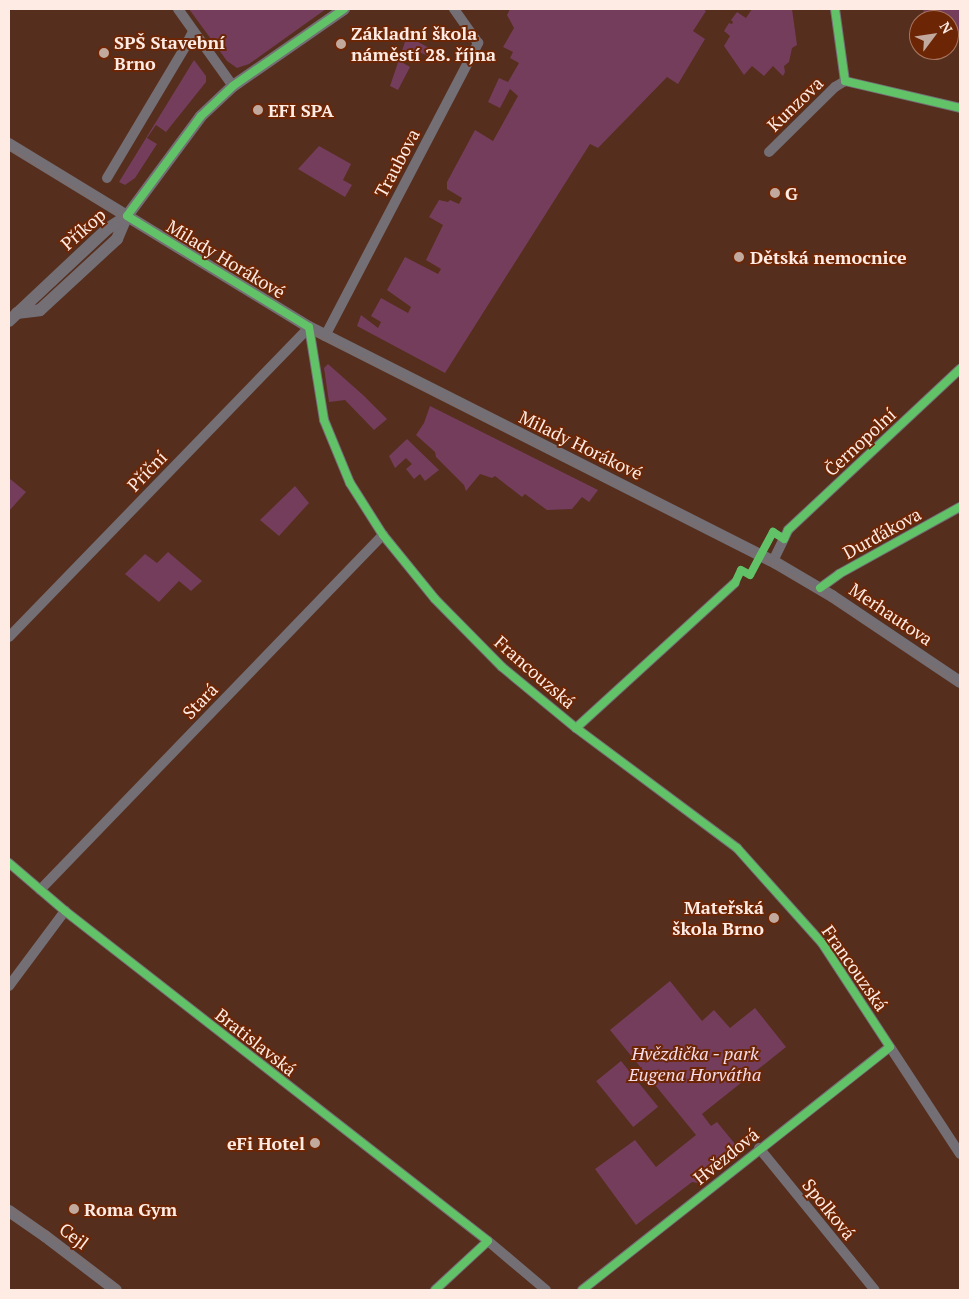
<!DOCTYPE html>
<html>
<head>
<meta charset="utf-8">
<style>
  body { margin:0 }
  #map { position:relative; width:969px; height:1299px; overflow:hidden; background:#552e1d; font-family:"PT Serif",serif }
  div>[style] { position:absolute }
  .green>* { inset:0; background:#743d5b; transform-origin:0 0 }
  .minor>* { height:10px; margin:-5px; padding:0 5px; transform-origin:5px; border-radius:5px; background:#746e75 }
  .tertiary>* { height:12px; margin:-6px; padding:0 6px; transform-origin:6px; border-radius:6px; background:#746e75 }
  .tram>* { height:1px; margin:-0.5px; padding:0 0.5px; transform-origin:0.5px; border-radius:0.5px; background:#7f6e6a }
  .cycleway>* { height:8px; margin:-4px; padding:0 4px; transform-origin:4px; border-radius:4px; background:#61c268 }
  .dots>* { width:14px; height:14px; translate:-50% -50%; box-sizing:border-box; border:2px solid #6d2605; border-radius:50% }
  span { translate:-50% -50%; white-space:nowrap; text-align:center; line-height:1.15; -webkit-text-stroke:4px #6d2605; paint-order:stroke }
  .poi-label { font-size:18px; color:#fdebe4; font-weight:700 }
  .left { translate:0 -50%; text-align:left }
  .right { translate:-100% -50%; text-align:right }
  .street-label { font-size:18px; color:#fdebe4 }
  .park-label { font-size:18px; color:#f6dceb; font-style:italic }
  .frame { position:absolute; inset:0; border:10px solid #fdebe4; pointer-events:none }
  .north { position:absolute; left:909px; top:10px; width:50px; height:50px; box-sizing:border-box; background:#6d2605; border:1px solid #a7755e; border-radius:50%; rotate:59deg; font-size:14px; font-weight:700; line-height:20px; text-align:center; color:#fdebe4 }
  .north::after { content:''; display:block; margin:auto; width:18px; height:22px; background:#c2a99e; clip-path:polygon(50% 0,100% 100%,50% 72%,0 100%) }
</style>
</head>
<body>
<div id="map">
  <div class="green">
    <div style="clip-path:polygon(189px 9px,326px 9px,249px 64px,237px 68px,227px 61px)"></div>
    <div style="clip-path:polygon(510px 9px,703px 9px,706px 11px,693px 31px,705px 39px,678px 84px,667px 77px,598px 148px,590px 144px,445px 373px,357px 326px,361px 315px,378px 328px,381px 322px,371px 316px,381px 298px,408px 313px,411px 307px,387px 290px,405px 257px,438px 274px,441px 269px,426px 260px,443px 225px,429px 217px,439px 200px,448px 202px,450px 200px,459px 204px,462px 198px,447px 189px,447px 182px,475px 130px,493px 141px,518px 96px,510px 89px,500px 108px,488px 102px,499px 78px,508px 82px,519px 63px,510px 58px,513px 52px,503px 47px,514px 28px,507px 15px)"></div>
    <div style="clip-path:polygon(752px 9px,792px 9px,797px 45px,792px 48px,789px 62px,784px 66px,785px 72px,783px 76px,773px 66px,764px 76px,752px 66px,744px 75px,724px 46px,730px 36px,724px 31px,729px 23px,732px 24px,733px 22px,731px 20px,737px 12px,746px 18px)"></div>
    <div style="clip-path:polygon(924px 9px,960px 9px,960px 36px,949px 34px,949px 20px,921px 20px)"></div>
    <div style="clip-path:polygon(407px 36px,433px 50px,430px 57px,419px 52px,413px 62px,406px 58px,403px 63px,410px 67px,398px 90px,390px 86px)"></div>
    <div style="clip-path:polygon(194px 60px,206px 76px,206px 82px,166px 132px,156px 125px,147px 138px,157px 144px,135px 178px,125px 185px,119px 182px)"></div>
    <div style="clip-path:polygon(319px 146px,351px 164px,343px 180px,352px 185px,345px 197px,298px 169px)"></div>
    <div style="clip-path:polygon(328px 364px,363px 395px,387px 419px,374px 430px,345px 400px,329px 402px,324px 368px)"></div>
    <div style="clip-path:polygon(430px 406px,598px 490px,589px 502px,582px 497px,572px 509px,547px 510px,525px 494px,522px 497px,495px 476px,492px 478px,480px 474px,466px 491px,464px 485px,436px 457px,435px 452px,416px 435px,424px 423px)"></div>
    <div style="clip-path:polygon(407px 439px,439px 470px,425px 481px,420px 474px,414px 479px,406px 469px,412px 464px,406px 458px,395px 468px,389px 456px)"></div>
    <div style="clip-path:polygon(9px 478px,26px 492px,9px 511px)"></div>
    <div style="clip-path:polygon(295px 486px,309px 503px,279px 536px,260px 520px)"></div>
    <div style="clip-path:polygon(168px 552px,202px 581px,191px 591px,179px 581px,159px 602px,125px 574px,145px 554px,157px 563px)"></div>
    <div style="clip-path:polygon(670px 981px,702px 1021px,714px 1010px,730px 1028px,755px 1008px,786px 1047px,702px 1114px,711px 1126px,717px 1122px,740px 1150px,698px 1183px,692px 1182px,636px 1225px,595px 1169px,635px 1140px,656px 1167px,696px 1135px,610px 1030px)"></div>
    <div style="left:621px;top:1061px;width:59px;height:32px;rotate:51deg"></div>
  </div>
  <div class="minor">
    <div style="left:178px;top:9px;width:95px;rotate:54.5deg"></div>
    <div style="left:835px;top:9px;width:73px;rotate:82.1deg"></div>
    <div style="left:845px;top:81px;width:118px;rotate:13.2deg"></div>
    <div style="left:769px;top:152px;width:93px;rotate:-44.6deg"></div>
    <div style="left:835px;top:87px;width:12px;rotate:-31deg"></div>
    <div style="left:107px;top:178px;width:152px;rotate:-59.2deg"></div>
    <div style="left:185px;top:47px;width:18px;rotate:-63deg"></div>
    <div style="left:309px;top:327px;width:94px;rotate:80.8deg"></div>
    <div style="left:324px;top:420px;width:68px;rotate:67.6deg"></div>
    <div style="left:350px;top:483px;width:62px;rotate:57.6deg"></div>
    <div style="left:383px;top:535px;width:82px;rotate:50.9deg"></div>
    <div style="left:435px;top:599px;width:95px;rotate:45.4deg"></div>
    <div style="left:502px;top:667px;width:96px;rotate:39.5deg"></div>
    <div style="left:576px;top:728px;width:201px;rotate:36.7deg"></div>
    <div style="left:737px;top:848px;width:127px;rotate:48.2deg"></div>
    <div style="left:822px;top:943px;width:252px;rotate:56.8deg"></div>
    <div style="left:325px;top:336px;width:331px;rotate:-62.4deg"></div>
    <div style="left:478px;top:43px;width:42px;rotate:-125.2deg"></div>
    <div style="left:773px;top:561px;width:34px;rotate:-64deg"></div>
    <div style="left:788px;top:530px;width:236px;rotate:-43.1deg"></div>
    <div style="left:820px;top:588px;width:24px;rotate:-36deg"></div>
    <div style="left:839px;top:574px;width:138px;rotate:-29deg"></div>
    <div style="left:9px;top:637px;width:431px;rotate:-45.9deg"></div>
    <div style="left:576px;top:728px;width:215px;rotate:-42.4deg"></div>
    <div style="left:9px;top:863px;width:74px;rotate:40.6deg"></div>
    <div style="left:65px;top:911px;width:536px;rotate:37.96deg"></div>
    <div style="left:488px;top:1241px;width:76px;rotate:40.2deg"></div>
    <div style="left:40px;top:890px;width:494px;rotate:-46deg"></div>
    <div style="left:9px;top:986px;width:94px;rotate:-53.3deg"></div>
    <div style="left:759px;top:1148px;width:183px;rotate:50.8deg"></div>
    <div style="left:435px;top:1290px;width:72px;rotate:-42.8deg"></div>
    <div style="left:582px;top:1290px;width:392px;rotate:-38.3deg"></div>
  </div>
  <div class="tertiary">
    <div style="left:9px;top:144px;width:351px;rotate:31.4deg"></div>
    <div style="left:309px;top:327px;width:523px;rotate:26.81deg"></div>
    <div style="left:776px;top:563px;width:65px;rotate:30.5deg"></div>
    <div style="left:832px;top:596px;width:154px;rotate:33.9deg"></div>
    <div style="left:17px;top:313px;width:23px;rotate:-7deg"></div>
    <div style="left:40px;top:310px;width:105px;rotate:-42.7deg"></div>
    <div style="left:117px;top:239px;width:25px;rotate:-67deg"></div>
    <div style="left:127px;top:216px;width:124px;rotate:-53.5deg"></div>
    <div style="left:201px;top:116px;width:44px;rotate:-43.2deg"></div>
    <div style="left:233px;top:86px;width:135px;rotate:-34.7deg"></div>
    <div style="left:9px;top:321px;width:134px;rotate:-43.2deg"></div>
    <div style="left:107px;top:229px;width:24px;rotate:-33deg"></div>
    <div style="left:9px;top:1211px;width:44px;rotate:34.8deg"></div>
    <div style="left:45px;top:1236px;width:89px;rotate:37.3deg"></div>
  </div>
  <div class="tram">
    <div style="left:9px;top:148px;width:351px;rotate:31.4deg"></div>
    <div style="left:309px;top:331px;width:521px;rotate:26.71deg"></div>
    <div style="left:774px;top:565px;width:61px;rotate:30.3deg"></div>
    <div style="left:827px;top:596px;width:160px;rotate:33.8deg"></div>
    <div style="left:9px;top:1208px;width:45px;rotate:33.3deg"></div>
    <div style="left:47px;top:1233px;width:93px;rotate:37.6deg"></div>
  </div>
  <div class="cycleway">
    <div style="left:344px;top:9px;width:135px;rotate:145.3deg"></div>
    <div style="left:233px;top:86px;width:44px;rotate:136.8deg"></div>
    <div style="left:201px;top:116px;width:124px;rotate:126.5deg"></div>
    <div style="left:127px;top:216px;width:213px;rotate:31.4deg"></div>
    <div style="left:309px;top:327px;width:94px;rotate:80.8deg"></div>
    <div style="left:324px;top:420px;width:68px;rotate:67.6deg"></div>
    <div style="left:350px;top:483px;width:62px;rotate:57.6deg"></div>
    <div style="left:383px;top:535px;width:82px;rotate:50.9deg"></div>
    <div style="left:435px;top:599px;width:95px;rotate:45.4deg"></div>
    <div style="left:502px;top:667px;width:96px;rotate:39.5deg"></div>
    <div style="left:576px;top:728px;width:201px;rotate:36.7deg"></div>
    <div style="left:737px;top:848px;width:127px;rotate:48.2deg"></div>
    <div style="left:822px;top:943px;width:124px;rotate:56.8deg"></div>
    <div style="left:890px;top:1047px;width:392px;rotate:141.7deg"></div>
    <div style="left:835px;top:9px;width:73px;rotate:82.1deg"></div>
    <div style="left:845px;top:81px;width:118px;rotate:13.2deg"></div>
    <div style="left:820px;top:588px;width:24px;rotate:-36deg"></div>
    <div style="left:839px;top:574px;width:138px;rotate:-29deg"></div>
    <div style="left:576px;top:728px;width:215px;rotate:-42.4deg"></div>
    <div style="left:735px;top:583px;width:14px;rotate:-65deg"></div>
    <div style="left:741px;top:570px;width:10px;rotate:29deg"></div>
    <div style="left:750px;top:575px;width:49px;rotate:-61.9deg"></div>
    <div style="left:773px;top:532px;width:13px;rotate:32deg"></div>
    <div style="left:784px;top:539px;width:10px;rotate:-66deg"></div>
    <div style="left:788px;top:530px;width:236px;rotate:-43.1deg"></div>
    <div style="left:9px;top:863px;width:74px;rotate:40.6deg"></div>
    <div style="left:65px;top:911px;width:536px;rotate:37.96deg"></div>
    <div style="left:488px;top:1241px;width:72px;rotate:137.2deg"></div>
  </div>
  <div class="dots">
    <div style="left:341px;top:44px;background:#c2a99e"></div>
    <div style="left:104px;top:53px;background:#c2a99e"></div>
    <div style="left:258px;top:110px;background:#c2a99e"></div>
    <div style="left:775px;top:193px;background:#c2a99e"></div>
    <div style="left:739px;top:257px;background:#c2a99e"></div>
    <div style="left:774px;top:918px;background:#c2a99e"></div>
    <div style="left:315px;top:1143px;background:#c2a99e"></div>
    <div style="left:74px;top:1209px;background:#c2a99e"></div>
  </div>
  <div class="poi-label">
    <span class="left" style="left:351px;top:44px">Základní škola<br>náměstí 28. října</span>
    <span class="left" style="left:114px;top:53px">SPŠ Stavební<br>Brno</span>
    <span class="left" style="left:268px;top:110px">EFI SPA</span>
    <span class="left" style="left:785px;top:193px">G</span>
    <span class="left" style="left:750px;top:257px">Dětská nemocnice</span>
    <span class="right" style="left:764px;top:918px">Mateřská<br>škola Brno</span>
    <span class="right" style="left:305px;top:1143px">eFi Hotel</span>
    <span class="left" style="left:84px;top:1209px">Roma Gym</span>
  </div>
  <div class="street-label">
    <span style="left:795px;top:104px;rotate:-44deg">Kunzova</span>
    <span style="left:397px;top:163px;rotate:-62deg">Traubova</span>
    <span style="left:83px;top:229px;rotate:-41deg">Příkop</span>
    <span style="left:226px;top:259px;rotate:31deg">Milady Horákové</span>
    <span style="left:860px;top:442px;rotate:-43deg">Černopolní</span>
    <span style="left:581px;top:445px;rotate:26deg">Milady Horákové</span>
    <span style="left:147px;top:471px;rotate:-46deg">Příční</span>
    <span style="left:882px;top:533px;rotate:-29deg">Durďákova</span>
    <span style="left:891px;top:614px;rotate:34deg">Merhautova</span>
    <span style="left:535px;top:672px;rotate:41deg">Francouzská</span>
    <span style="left:200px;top:701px;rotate:-46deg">Stará</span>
    <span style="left:855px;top:968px;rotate:55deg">Francouzská</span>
    <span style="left:256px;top:1042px;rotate:38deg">Bratislavská</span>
    <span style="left:726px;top:1156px;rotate:-39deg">Hvězdová</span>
    <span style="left:829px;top:1209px;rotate:51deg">Spolková</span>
    <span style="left:74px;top:1236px;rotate:37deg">Cejl</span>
  </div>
  <div class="park-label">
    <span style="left:695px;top:1064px">Hvězdička - park<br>Eugena Horvátha</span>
  </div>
  <div class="frame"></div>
  <div class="north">N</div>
</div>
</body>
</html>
